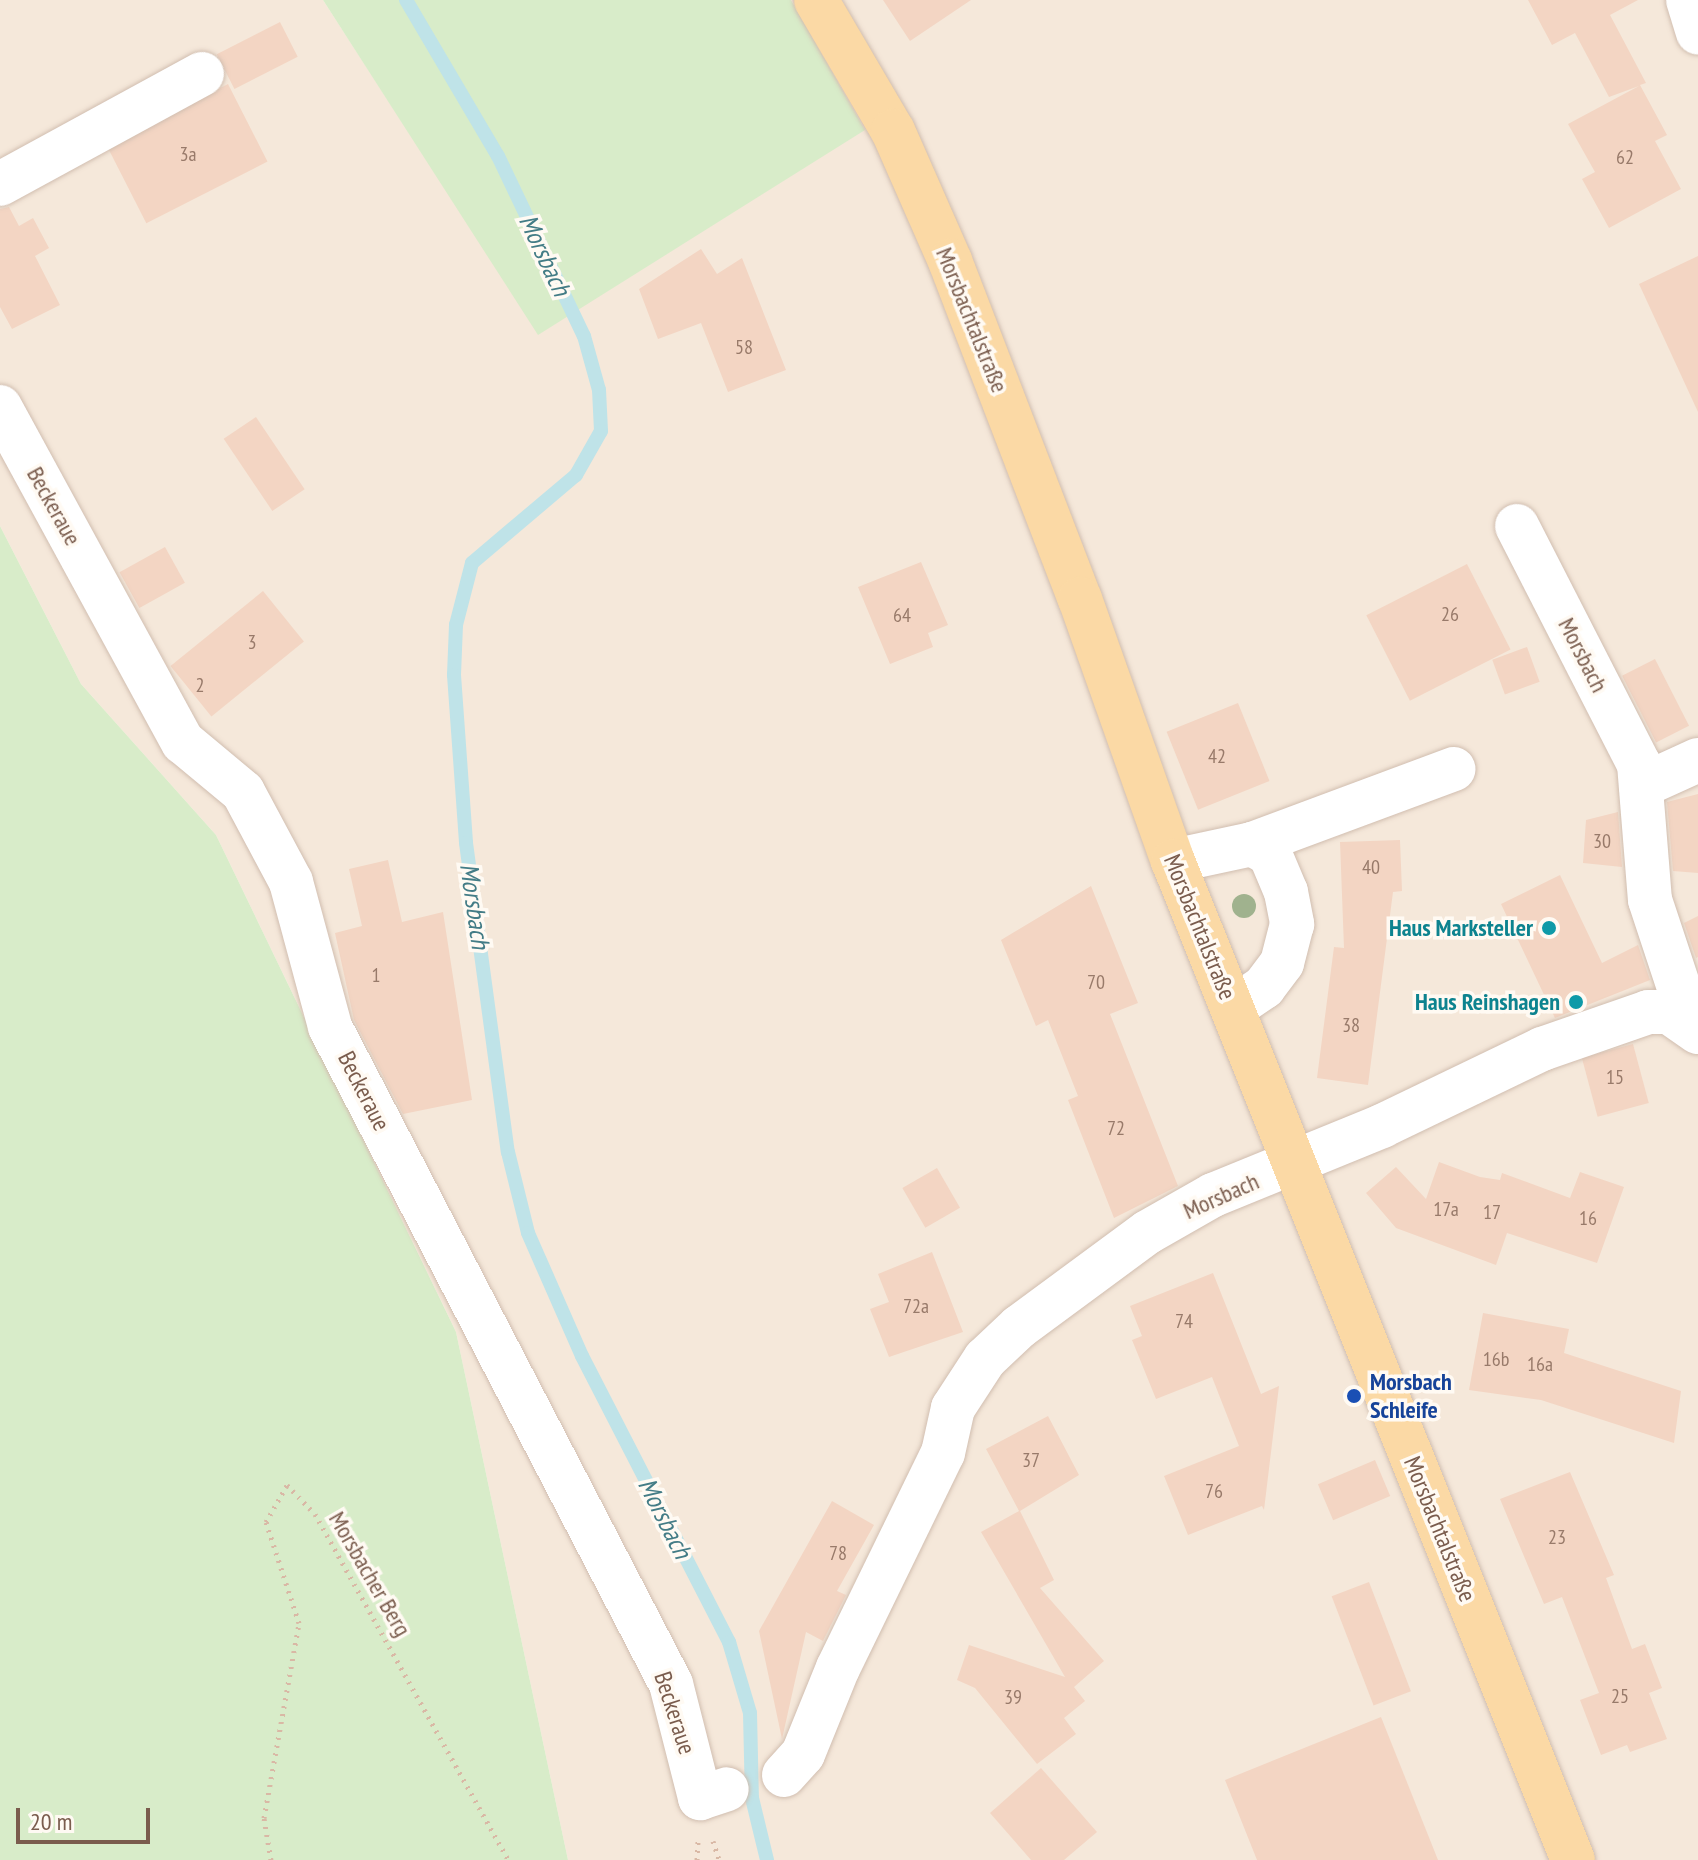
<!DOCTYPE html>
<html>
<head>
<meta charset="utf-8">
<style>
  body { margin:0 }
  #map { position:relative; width:1698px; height:1860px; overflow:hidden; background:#fdf6ec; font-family:"PT Sans Narrow",sans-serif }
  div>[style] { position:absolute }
  .residential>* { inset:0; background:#f5e8da }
  .green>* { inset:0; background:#d8ecc9 }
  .stream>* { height:14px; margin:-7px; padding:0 7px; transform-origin:7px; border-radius:7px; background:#bfe3e8 }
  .building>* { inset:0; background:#f3d5c3; transform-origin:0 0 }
  .path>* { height:5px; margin-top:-2.5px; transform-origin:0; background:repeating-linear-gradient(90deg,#d9b8a5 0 2px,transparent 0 8px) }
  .roads { filter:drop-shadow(0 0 2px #d1beb0) drop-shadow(0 0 2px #d1beb0) }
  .minor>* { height:44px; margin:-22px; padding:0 22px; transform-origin:22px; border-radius:22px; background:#fff }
  .major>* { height:44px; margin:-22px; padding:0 22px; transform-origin:22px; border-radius:22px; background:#fbd9a5 }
  .trees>* { width:24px; height:24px; margin:-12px; border-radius:50%; background:#a0b28e }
  .dots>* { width:22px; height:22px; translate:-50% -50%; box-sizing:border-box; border:4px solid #fffaf3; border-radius:50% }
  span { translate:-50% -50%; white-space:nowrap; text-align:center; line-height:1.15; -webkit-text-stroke:7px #fffaf3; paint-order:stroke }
  .number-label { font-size:20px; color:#987a6a }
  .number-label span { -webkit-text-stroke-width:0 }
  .street-label { font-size:24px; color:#7a5c4d }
  .culture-label { font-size:24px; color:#0d838f; font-weight:700 }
  .right { translate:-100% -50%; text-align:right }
  .transit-label { font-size:24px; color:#164399; font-weight:700 }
  .left { translate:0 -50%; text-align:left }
  .water-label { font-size:26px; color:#437c86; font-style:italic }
  .scale { position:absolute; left:16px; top:1808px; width:134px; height:36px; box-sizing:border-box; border:4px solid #7a5c4d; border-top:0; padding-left:10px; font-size:24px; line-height:28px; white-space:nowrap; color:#7a5c4d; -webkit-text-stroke:6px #fffaf3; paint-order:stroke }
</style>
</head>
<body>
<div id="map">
  <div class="residential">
    <div style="clip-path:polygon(0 0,323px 0,539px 334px,808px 27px,791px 0,1698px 0,1698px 1860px,568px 1860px,456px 1332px,216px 835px,81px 684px,0 526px)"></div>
  </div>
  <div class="green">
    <div style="clip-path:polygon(323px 0,791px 0,865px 130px,538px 335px)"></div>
    <div style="clip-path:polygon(0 526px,81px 684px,216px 835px,456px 1332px,568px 1860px,0 1860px)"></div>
  </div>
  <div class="stream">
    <div style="left:406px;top:0;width:181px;rotate:59.5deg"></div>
    <div style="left:498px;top:156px;width:199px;rotate:64.5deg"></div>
    <div style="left:584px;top:336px;width:56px;rotate:74.5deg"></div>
    <div style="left:599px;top:390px;width:41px;rotate:87.2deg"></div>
    <div style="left:601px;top:431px;width:51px;rotate:119.6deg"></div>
    <div style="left:576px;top:475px;width:136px;rotate:139.8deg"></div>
    <div style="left:472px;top:563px;width:64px;rotate:104.5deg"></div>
    <div style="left:456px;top:625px;width:50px;rotate:92.3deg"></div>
    <div style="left:454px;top:675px;width:168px;rotate:85.9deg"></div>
    <div style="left:466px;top:843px;width:312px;rotate:82.3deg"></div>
    <div style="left:508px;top:1152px;width:83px;rotate:76.1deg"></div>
    <div style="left:528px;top:1233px;width:134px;rotate:66.3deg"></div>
    <div style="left:582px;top:1356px;width:322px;rotate:62.8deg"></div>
    <div style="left:729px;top:1642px;width:74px;rotate:73.5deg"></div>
    <div style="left:750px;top:1713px;width:85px;rotate:88.7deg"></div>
    <div style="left:752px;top:1798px;width:64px;rotate:76.4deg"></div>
  </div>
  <div class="building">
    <div style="clip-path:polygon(883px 0,971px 0,910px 41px)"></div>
    <div style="clip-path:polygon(1528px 0,1638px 0,1610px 15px,1646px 83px,1640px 85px,1667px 135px,1655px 141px,1681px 189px,1609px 228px,1582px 179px,1595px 172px,1568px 124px,1639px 86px,1609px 97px,1575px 33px,1552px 45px)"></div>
    <div style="left:280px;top:22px;width:39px;height:71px;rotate:63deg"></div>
    <div style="left:228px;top:84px;width:87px;height:136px;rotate:63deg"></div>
    <div style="clip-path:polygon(9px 207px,19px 226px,33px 218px,49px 248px,35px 256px,60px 305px,12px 329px,0 307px,0 209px)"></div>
    <div style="clip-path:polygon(701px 249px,717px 274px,742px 258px,786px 370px,728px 392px,701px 323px,658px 339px,639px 289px)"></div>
    <div style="clip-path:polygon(1698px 256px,1698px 412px,1639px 284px)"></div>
    <div style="left:256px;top:417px;width:87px;height:39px;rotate:56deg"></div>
    <div style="left:165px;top:547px;width:41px;height:52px;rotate:61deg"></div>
    <div style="clip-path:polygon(921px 562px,948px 625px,928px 633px,933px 647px,890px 664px,858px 587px)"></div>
    <div style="left:1467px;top:564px;width:96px;height:113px;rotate:63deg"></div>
    <div style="left:263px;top:591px;width:65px;height:119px;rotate:51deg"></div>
    <div style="left:1527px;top:647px;width:37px;height:37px;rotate:70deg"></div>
    <div style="left:1655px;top:659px;width:75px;height:37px;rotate:63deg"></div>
    <div style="left:1238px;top:703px;width:84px;height:77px;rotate:68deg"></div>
    <div style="clip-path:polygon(1698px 794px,1698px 873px,1673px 871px,1667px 802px)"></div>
    <div style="clip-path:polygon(1618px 812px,1622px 867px,1583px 863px,1586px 820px)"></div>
    <div style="clip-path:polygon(1400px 840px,1402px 891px,1393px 892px,1368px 1085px,1317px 1078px,1334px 947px,1344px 948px,1340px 842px)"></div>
    <div style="clip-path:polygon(388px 860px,402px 922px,443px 912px,472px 1100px,403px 1114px,354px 1020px,335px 933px,362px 926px,349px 869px)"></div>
    <div style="clip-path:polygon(1560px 875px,1602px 963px,1638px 945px,1650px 980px,1555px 1018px,1501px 904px)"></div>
    <div style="clip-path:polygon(1091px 886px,1138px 1003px,1110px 1014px,1178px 1186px,1114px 1218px,1068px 1100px,1078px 1096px,1048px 1020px,1036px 1026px,1001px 940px)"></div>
    <div style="clip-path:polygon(1698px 916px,1698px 957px,1696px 958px,1684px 923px)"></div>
    <div style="left:1633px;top:1044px;width:61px;height:53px;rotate:75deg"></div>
    <div style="clip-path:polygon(1439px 1162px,1480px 1177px,1500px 1180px,1502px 1173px,1570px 1198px,1580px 1172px,1624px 1187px,1597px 1263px,1507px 1233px,1496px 1265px,1396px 1228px,1366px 1193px,1396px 1167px,1426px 1199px)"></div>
    <div style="left:937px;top:1168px;width:46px;height:40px;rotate:60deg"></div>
    <div style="clip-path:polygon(932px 1252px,963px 1332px,889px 1357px,870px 1309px,889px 1302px,878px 1274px)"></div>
    <div style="clip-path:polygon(1213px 1273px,1261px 1394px,1279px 1386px,1264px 1510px,1262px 1506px,1188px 1535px,1164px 1476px,1239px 1446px,1212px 1377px,1156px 1399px,1132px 1340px,1142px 1336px,1130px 1306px)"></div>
    <div style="clip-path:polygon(1483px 1313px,1569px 1329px,1564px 1353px,1681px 1391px,1674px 1443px,1541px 1400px,1469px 1390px)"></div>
    <div style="clip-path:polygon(1048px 1416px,1079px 1475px,1020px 1511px,1054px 1580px,1040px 1588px,1104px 1661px,1074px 1687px,1085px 1701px,1064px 1718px,1076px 1734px,1037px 1764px,975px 1688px,957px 1680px,969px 1645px,1065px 1677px,981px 1532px,1019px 1511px,986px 1449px)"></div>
    <div style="left:1375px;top:1460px;width:39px;height:62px;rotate:67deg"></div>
    <div style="clip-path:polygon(1570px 1472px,1614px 1575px,1606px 1578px,1632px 1649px,1645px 1644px,1662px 1688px,1649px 1693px,1667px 1739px,1630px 1752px,1627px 1745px,1601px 1755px,1580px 1700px,1599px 1693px,1562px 1597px,1544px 1604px,1500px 1499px)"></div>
    <div style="clip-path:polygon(832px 1501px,874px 1525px,837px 1591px,846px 1595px,823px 1641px,806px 1632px,782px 1739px,759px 1631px)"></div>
    <div style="left:1369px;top:1582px;width:117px;height:40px;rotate:69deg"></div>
    <div style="clip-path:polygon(1381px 1717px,1438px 1860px,1257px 1860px,1225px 1780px)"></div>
    <div style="clip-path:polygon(1041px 1768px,1097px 1832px,1064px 1860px,1031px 1860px,990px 1813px)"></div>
  </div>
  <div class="path">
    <div style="left:713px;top:1841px;width:20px;rotate:72deg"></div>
    <div style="left:271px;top:1860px;width:43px;rotate:-99.5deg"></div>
    <div style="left:264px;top:1818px;width:198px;rotate:-79.8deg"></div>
    <div style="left:299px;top:1623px;width:106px;rotate:-108.1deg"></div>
    <div style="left:266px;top:1522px;width:43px;rotate:-60.4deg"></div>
    <div style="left:287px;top:1485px;width:40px;rotate:46deg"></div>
    <div style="left:315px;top:1514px;width:396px;rotate:60.8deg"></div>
    <div style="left:697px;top:1860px;width:19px;rotate:-87deg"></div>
  </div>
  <div class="roads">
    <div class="minor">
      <div style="left:1688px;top:0;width:34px;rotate:73deg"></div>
      <div style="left:0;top:184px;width:230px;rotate:-28.6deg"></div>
      <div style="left:0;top:407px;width:382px;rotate:61.4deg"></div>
      <div style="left:183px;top:742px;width:78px;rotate:39.8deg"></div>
      <div style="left:243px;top:792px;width:102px;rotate:61.9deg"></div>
      <div style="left:291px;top:882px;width:150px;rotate:74.9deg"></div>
      <div style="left:330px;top:1027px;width:740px;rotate:62.57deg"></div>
      <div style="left:671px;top:1684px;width:118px;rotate:75.7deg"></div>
      <div style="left:700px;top:1798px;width:28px;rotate:-18deg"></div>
      <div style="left:1517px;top:526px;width:267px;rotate:62.9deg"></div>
      <div style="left:1639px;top:764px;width:136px;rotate:85.4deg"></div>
      <div style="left:1650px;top:900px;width:134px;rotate:71.7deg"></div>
      <div style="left:1641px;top:786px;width:63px;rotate:-24.5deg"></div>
      <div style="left:1252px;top:844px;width:215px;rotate:-20.4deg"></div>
      <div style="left:1173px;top:861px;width:81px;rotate:-12.1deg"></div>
      <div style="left:1252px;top:844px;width:21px;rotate:29deg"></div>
      <div style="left:1270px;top:854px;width:41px;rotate:67.2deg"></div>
      <div style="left:1286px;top:892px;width:33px;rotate:79deg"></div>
      <div style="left:1292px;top:924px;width:40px;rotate:104.4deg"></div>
      <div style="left:1282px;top:963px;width:30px;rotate:127deg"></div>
      <div style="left:1264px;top:987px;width:37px;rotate:146deg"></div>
      <div style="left:784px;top:1775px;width:28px;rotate:-48deg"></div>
      <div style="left:803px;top:1754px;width:93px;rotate:-67.9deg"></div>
      <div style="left:838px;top:1668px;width:239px;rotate:-64deg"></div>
      <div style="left:943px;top:1453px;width:46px;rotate:-77.5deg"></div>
      <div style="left:953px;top:1408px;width:59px;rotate:-56.9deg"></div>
      <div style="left:985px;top:1359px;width:47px;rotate:-43.3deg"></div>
      <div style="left:1019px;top:1327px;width:160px;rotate:-36.4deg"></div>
      <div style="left:1148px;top:1232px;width:75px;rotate:-29.6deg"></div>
      <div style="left:1213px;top:1195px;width:183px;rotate:-22.2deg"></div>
      <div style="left:1382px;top:1126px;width:178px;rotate:-25.7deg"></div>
      <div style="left:1542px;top:1049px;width:112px;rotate:-19.2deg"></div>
      <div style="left:1648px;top:1012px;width:21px"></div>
      <div style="left:1669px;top:1012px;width:35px;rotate:35deg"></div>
    </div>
    <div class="major">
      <div style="left:816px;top:0;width:152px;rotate:59.6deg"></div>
      <div style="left:893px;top:131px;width:142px;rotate:66.3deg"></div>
      <div style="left:950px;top:261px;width:362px;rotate:69deg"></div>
      <div style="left:1080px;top:599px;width:278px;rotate:70.5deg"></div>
      <div style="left:1173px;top:861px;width:1076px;rotate:68.18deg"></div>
    </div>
  </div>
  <div class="trees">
    <div style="left:1244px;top:906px"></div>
  </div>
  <div class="dots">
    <div style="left:1549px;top:928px;background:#0f9aa8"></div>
    <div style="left:1576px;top:1002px;background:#0f9aa8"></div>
    <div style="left:1354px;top:1396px;background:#1a4fb4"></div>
  </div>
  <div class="number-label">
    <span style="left:188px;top:154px">3a</span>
    <span style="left:1625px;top:157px">62</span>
    <span style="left:744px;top:347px">58</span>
    <span style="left:1450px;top:614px">26</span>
    <span style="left:902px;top:615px">64</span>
    <span style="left:252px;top:642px">3</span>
    <span style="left:200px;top:685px">2</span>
    <span style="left:1217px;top:756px">42</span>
    <span style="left:1602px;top:841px">30</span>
    <span style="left:1371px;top:867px">40</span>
    <span style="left:376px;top:975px">1</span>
    <span style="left:1096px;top:982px">70</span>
    <span style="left:1351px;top:1025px">38</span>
    <span style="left:1615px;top:1077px">15</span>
    <span style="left:1116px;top:1128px">72</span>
    <span style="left:1446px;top:1209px">17a</span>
    <span style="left:1492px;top:1212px">17</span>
    <span style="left:1588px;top:1218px">16</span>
    <span style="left:916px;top:1306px">72a</span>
    <span style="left:1184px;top:1321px">74</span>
    <span style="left:1496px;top:1359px">16b</span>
    <span style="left:1540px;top:1364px">16a</span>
    <span style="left:1031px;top:1460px">37</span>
    <span style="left:1214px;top:1491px">76</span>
    <span style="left:1557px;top:1537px">23</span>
    <span style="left:838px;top:1553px">78</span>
    <span style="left:1620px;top:1696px">25</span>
    <span style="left:1013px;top:1697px">39</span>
  </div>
  <div class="street-label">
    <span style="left:972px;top:320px;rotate:68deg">Morsbachtalstraße</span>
    <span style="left:54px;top:506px;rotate:61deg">Beckeraue</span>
    <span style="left:1583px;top:655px;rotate:63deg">Morsbach</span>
    <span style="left:1200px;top:927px;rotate:68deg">Morsbachtalstraße</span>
    <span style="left:364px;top:1091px;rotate:63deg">Beckeraue</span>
    <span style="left:1221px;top:1196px;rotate:-24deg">Morsbach</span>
    <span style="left:1440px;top:1529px;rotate:68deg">Morsbachtalstraße</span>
    <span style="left:370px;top:1574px;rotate:60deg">Morsbacher Berg</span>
    <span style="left:675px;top:1713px;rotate:72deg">Beckeraue</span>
  </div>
  <div class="culture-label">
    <span class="right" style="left:1533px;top:928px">Haus Marksteller</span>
    <span class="right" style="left:1560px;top:1002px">Haus Reinshagen</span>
  </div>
  <div class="transit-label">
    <span class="left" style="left:1370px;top:1396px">Morsbach<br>Schleife</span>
  </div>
  <div class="water-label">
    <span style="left:545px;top:255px;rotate:65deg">Morsbach</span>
    <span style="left:475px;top:906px;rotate:82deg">Morsbach</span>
    <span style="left:665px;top:1518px;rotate:63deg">Morsbach</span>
  </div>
  <div class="scale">20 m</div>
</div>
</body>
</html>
